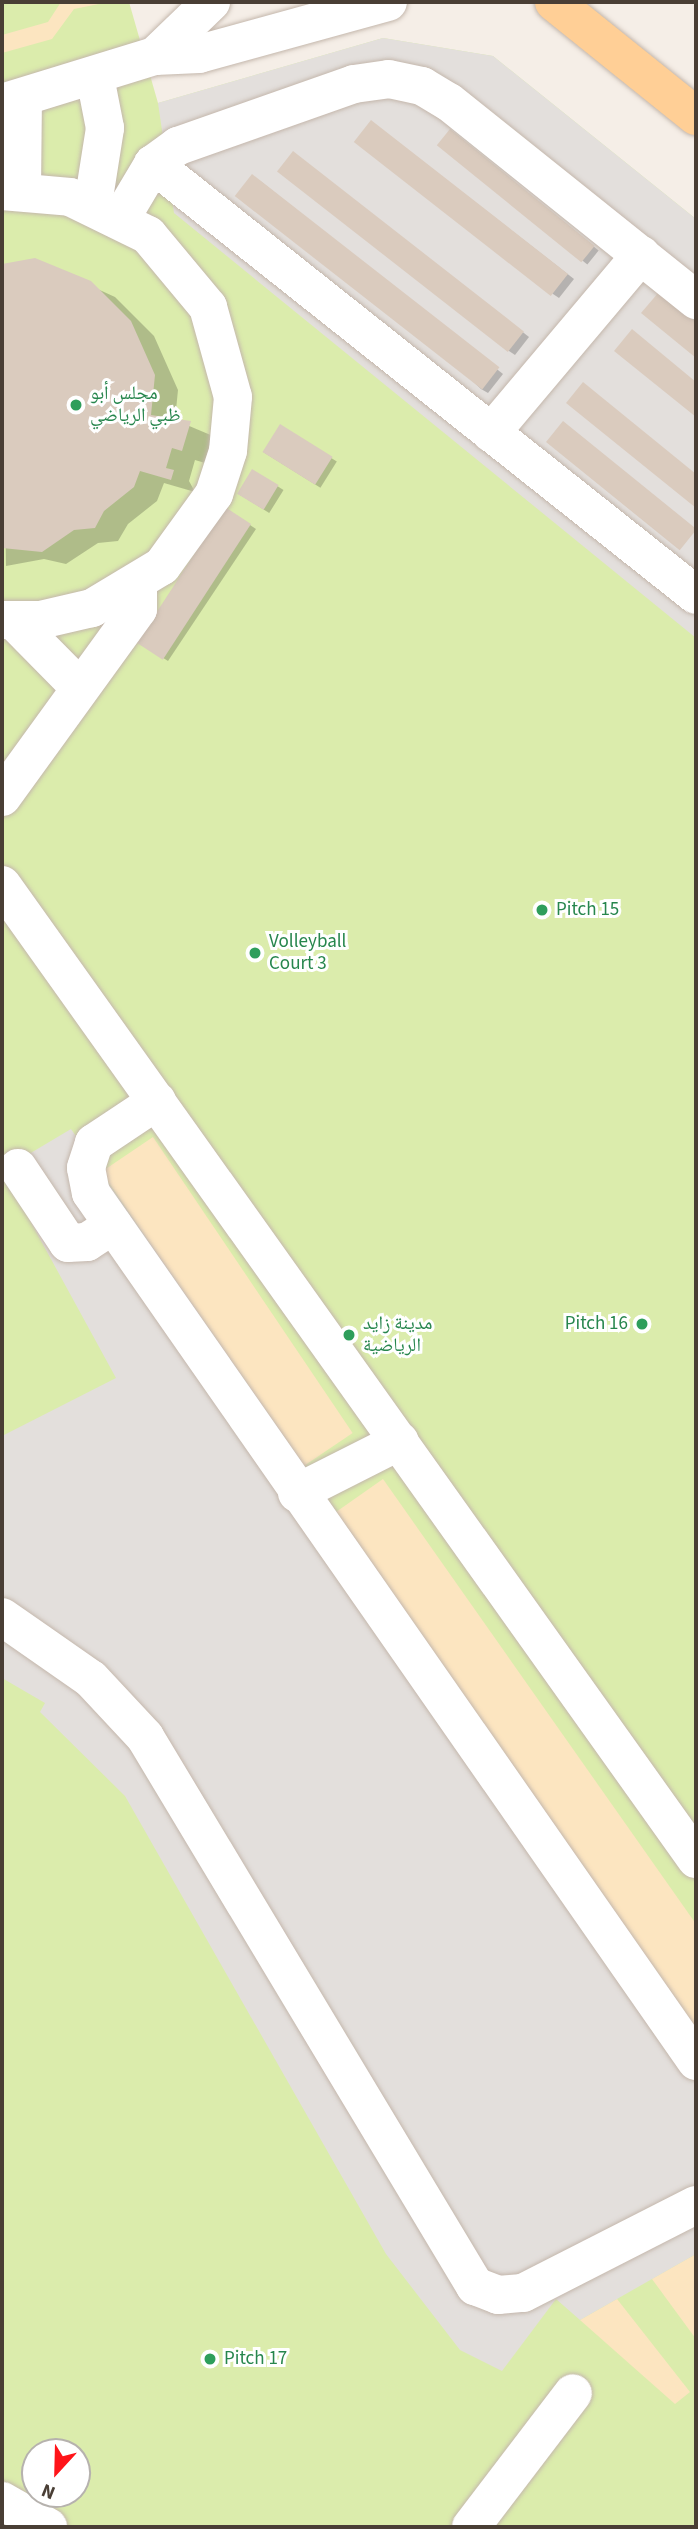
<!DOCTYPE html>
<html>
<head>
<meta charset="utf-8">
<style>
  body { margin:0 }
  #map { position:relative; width:698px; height:2529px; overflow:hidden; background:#f5eee7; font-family:"Source Sans 3","Noto Naskh Arabic",sans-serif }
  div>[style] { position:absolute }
  .green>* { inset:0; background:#dbecac }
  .sand>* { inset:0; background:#fce5c0; transform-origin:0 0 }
  .parking>* { inset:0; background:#e3dfdc }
  .shadow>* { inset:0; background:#0003; transform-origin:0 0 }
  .building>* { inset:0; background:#dacbbe; transform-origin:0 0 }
  .roads { filter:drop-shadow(0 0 2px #c4b7ac) drop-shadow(0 0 2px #c4b7ac) }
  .minor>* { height:38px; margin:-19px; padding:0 19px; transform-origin:19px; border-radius:19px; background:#fff }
  .major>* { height:38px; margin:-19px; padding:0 19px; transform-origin:19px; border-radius:19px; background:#ffcf96 }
  .dots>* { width:19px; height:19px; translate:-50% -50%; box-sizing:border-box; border:4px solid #fff; border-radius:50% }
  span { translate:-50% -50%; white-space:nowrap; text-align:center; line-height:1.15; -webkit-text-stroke:6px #fff; paint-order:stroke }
  .leisure-label { font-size:19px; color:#27864d }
  .left { translate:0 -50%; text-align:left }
  .right { translate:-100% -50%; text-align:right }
  .frame { position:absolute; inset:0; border:4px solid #493e35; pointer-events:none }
  .north { position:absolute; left:21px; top:2438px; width:70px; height:70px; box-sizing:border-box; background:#fff; border:2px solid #b6b2ae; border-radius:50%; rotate:202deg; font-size:19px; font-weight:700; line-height:28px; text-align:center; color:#493e35 }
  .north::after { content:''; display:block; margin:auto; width:24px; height:32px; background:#ff1419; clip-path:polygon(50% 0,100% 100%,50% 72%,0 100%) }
</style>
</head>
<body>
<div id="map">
  <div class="green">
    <div style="clip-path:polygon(evenodd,2px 2px,129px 2px,158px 103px,383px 38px,493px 56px,696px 219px,696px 2527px,2px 2527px,2px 2px,35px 2452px,77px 2452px,77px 2494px,35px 2494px,35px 2452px)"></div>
  </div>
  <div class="sand">
    <div style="clip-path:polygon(61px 2px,109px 2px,74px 9px,52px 39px,2px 53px,2px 35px,48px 22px)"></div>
    <div style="left:153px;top:1137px;width:357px;height:62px;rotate:56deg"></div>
    <div style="clip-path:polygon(383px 1479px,696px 1924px,696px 2031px,336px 1512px)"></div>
    <div style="clip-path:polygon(696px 2254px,696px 2339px,652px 2279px)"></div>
    <div style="clip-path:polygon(617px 2299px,690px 2392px,675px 2404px,580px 2320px)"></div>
  </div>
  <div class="parking">
    <div style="clip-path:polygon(383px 38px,493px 56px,696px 219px,696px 638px,174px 213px,158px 103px)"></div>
    <div style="clip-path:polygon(71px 1129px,696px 2031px,696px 2254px,580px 2320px,556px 2299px,502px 2371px,460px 2350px,386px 2254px,125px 1796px,40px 1712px,45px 1703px,2px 1678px,2px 1436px,116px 1378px,28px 1217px,29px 1154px)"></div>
  </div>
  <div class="shadow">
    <div style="clip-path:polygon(377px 126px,574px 279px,559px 298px,553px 294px)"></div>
    <div style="left:451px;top:131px;width:190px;height:18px;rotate:39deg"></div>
    <div style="clip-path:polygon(299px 157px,529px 337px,515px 355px,509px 351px)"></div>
    <div style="clip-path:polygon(259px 180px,503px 374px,488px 393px,481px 389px)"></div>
    <div style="clip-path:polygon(34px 260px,115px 297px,154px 336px,178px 390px,175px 420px,213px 436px,205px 463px,195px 460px,189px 481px,195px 492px,164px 483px,157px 501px,128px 524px,118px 541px,98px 543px,66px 564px,44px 559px,6px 566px,2px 266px)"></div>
    <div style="left:280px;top:426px;width:67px;height:31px;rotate:32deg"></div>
    <div style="left:253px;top:471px;width:36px;height:27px;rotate:32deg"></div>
    <div style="clip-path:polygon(232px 513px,256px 529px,168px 661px,138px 642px)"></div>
  </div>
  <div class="building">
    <div style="left:371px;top:120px;width:250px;height:28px;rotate:38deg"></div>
    <div style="left:450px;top:129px;width:186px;height:21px;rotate:39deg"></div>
    <div style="left:293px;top:151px;width:293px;height:26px;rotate:38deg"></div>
    <div style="left:252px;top:174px;width:314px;height:28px;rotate:38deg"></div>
    <div style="clip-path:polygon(35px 258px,91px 281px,131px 321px,155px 375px,151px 415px,191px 421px,182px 451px,172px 448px,166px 468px,174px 470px,171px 480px,140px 471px,134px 487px,104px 511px,95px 528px,74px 530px,42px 552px,2px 548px,2px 264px)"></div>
    <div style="clip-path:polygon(659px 292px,696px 322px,696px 358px,641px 313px)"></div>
    <div style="clip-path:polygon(632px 329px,696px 382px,696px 417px,614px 351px)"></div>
    <div style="clip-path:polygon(583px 382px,696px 474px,696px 508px,566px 403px)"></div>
    <div style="left:563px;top:421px;width:172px;height:27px;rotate:39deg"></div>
    <div style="left:280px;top:424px;width:62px;height:33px;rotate:32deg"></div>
    <div style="left:252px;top:469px;width:31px;height:29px;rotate:31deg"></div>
    <div style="left:225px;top:507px;width:31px;height:162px;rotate:33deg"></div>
  </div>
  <div class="roads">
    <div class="minor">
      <div style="left:155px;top:56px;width:78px;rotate:-44deg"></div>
      <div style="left:2px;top:103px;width:160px;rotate:-17.1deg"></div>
      <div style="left:155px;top:56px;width:44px;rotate:-2.6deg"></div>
      <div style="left:199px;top:54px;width:196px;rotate:-15.4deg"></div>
      <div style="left:153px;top:164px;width:693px;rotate:38.44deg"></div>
      <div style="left:22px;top:190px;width:92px;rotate:-89.4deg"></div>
      <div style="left:2px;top:191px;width:68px;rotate:5deg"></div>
      <div style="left:70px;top:197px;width:87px;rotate:26deg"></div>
      <div style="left:148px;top:235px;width:94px;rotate:50.2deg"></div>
      <div style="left:208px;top:307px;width:93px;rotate:74.5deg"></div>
      <div style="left:233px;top:397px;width:54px;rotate:95.3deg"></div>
      <div style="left:228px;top:451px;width:45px;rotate:108deg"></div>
      <div style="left:214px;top:494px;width:89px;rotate:125.8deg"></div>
      <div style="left:162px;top:566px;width:82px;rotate:149deg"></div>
      <div style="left:92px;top:608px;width:53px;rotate:167deg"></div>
      <div style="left:40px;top:620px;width:38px;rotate:180deg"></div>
      <div style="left:93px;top:204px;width:77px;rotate:-81deg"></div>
      <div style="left:105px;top:128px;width:52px;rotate:-101.1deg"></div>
      <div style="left:121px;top:218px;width:63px;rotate:-59.3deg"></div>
      <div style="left:153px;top:164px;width:31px;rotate:-36deg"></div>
      <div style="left:178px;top:146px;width:187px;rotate:-19.4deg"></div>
      <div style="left:354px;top:84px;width:35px;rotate:-8deg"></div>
      <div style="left:389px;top:79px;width:34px;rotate:12deg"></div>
      <div style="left:422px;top:86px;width:31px;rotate:31deg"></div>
      <div style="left:449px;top:102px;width:317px;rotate:38.7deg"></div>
      <div style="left:491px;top:433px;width:233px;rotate:-49.9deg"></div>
      <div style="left:14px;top:621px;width:94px;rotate:45.4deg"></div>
      <div style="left:2px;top:797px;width:232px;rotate:-54.1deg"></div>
      <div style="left:138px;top:609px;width:25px;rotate:-90deg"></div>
      <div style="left:2px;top:885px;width:1196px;rotate:54.53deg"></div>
      <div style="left:157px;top:1101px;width:76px;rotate:146.3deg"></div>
      <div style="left:94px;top:1143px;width:26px;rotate:108deg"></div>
      <div style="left:86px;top:1168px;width:25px;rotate:79deg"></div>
      <div style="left:91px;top:1193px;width:1058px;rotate:55.12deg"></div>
      <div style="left:18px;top:1168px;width:90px;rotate:56.3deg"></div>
      <div style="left:68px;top:1243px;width:19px;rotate:-3deg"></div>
      <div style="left:87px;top:1242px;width:31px;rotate:-33deg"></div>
      <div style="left:297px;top:1493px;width:115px;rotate:-26.8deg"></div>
      <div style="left:2px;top:1617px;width:108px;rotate:34.9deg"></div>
      <div style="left:91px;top:1679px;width:79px;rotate:47deg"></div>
      <div style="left:145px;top:1737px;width:641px;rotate:58.99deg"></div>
      <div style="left:475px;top:2286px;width:25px;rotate:21deg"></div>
      <div style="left:498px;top:2295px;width:25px;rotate:-5deg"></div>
      <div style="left:523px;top:2293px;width:194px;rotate:-27deg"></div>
      <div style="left:2px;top:2501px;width:53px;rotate:29.5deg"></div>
      <div style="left:471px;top:2527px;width:168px;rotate:-52.7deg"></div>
    </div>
    <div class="major">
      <div style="left:554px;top:2px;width:182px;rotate:38.8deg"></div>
    </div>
  </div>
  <div class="dots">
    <div style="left:76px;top:405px;background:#2e9e5b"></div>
    <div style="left:542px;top:910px;background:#2e9e5b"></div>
    <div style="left:255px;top:953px;background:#2e9e5b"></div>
    <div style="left:642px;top:1324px;background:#2e9e5b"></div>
    <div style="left:349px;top:1335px;background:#2e9e5b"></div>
    <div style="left:210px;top:2359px;background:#2e9e5b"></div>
  </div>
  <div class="leisure-label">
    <span class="left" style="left:90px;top:405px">مجلس أبو<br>ظبي الرياضي</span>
    <span class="left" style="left:556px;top:910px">Pitch 15</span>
    <span class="left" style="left:269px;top:953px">Volleyball<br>Court 3</span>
    <span class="left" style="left:363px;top:1335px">مدينة زايد<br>الرياضية</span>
    <span class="right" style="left:628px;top:1324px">Pitch 16</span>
    <span class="left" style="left:224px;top:2359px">Pitch 17</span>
  </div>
  <div class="frame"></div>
  <div class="north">N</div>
</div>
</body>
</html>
